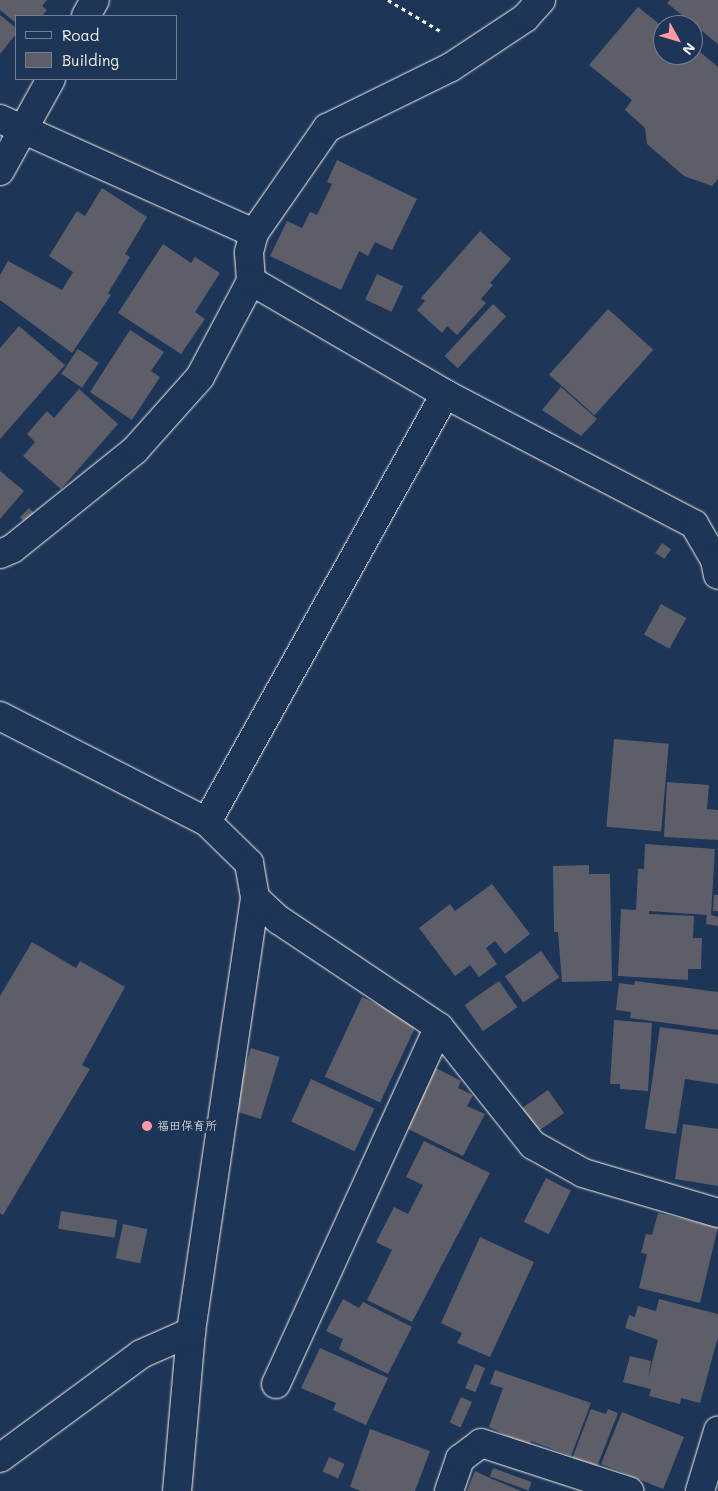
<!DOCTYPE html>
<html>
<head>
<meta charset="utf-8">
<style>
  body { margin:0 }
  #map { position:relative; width:718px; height:1491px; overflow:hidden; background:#1d3557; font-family:Mali,"Klee One",sans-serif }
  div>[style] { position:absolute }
  .building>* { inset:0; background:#5e5e68; transform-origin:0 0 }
  .path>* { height:3px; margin-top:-1.5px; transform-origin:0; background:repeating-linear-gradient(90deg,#f4f1e8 0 4px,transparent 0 8px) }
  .roads { filter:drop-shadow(0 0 1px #f4f1e8) drop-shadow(0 0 1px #f4f1e8) }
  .minor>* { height:28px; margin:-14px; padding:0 14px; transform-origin:14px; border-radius:14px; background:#1d3557 }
  .secondary>* { height:28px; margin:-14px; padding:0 14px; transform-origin:14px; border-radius:14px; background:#1d3557 }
  .dots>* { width:14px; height:14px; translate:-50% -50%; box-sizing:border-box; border:2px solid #1d3557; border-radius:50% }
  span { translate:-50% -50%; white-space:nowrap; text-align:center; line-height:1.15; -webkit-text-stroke:4px #1d3557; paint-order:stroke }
  .poi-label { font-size:12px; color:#f4f1e8 }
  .left { translate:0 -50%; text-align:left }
  .legend { position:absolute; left:15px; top:15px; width:162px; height:65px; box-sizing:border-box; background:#1d3557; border:1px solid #738091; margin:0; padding:6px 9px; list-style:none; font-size:15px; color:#f4f1e8 }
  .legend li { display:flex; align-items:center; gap:10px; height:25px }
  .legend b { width:25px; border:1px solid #738091 }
  .north { position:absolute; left:653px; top:15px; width:50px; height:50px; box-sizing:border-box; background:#1d3557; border:1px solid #738091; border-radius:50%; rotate:129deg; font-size:14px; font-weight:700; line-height:20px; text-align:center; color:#f4f1e8 }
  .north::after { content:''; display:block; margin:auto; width:18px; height:22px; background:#ff9aa2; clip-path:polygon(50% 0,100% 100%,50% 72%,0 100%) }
</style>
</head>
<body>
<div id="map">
  <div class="building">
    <div style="clip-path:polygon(0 0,47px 0,42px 6px,47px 10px,42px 16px,16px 16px,16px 23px,0 10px)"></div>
    <div style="clip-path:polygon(670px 0,718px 0,718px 44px,667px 3px)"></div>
    <div style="clip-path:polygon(638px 7px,663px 27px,663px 55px,693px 55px,693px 46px,718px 67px,718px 179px,712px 186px,684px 176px,647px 144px,645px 128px,625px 110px,632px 100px,589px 65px)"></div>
    <div style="clip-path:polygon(0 15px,16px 28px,16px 34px,0 54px)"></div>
    <div style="clip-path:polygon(337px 160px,417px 199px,392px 250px,375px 242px,368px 256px,359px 251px,341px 290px,270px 256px,287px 221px,302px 228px,310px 212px,317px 215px,332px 184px,327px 182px)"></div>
    <div style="clip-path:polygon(102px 188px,147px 217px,125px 254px,130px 257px,108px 293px,111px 295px,72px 353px,0 300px,0 275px,8px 261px,62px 290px,73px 272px,49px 256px,77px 211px,85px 216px)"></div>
    <div style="clip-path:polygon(480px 231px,511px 259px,490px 283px,493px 285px,481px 299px,486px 303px,457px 335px,447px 326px,442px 333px,417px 310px,425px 301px,421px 298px)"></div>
    <div style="clip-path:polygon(163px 244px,191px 263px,195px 257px,220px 273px,195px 312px,205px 319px,181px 354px,118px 313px)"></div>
    <div style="left:377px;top:274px;width:29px;height:28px;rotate:25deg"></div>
    <div style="left:493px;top:304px;width:18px;height:71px;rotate:43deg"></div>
    <div style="left:608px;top:309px;width:61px;height:88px;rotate:42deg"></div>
    <div style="clip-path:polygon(19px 326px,65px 365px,0 439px,0 348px)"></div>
    <div style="clip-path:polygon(130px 330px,164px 352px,151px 371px,160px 377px,132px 420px,90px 392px)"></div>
    <div style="left:78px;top:349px;width:25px;height:30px;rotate:34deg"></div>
    <div style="clip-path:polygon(561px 387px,597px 419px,581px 436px,542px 410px)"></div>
    <div style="clip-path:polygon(79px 389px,118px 424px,61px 489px,23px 456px,35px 442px,27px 434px,47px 411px,54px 418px)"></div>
    <div style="clip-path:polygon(0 471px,24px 491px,0 519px)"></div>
    <div style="left:29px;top:508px;width:10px;height:13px;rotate:45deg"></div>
    <div style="left:662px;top:543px;width:11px;height:12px;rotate:34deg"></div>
    <div style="left:661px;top:604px;width:29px;height:35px;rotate:29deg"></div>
    <div style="left:614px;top:739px;width:55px;height:88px;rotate:5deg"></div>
    <div style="clip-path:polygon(667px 782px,709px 785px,707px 809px,718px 810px,718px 840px,664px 837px)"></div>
    <div style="clip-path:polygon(645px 844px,715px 849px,711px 915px,718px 917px,718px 926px,706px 924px,707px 915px,649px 911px,649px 914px,694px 916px,693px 938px,702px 938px,701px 969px,688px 969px,688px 980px,618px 976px,621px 909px,636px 910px,638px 869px,644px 869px)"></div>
    <div style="clip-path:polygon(589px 865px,589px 874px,610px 874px,612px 981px,562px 982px,558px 932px,554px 932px,553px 866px)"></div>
    <div style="clip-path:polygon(492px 884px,530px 934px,505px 954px,495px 941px,486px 948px,497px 964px,479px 977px,470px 965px,455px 976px,419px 928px,450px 904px,455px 911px)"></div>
    <div style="clip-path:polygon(714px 895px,718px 895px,718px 911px,713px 911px)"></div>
    <div style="clip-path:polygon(32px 942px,76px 968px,80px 961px,125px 987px,82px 1065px,90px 1069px,3px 1215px,0 1213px,0 996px)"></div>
    <div style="left:541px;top:951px;width:32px;height:44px;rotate:55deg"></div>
    <div style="left:499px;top:981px;width:32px;height:42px;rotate:55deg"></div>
    <div style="clip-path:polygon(635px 981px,718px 992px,718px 1030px,630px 1018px,631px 1012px,616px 1010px,619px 983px,634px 985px)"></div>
    <div style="left:362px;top:997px;width:61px;height:88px;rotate:25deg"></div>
    <div style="clip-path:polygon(614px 1020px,652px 1023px,648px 1091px,620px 1089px,620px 1084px,610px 1084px)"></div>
    <div style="clip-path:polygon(660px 1027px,718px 1035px,718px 1084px,685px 1079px,676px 1134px,645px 1129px)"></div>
    <div style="left:251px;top:1048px;width:30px;height:65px;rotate:17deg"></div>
    <div style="clip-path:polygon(434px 1067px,461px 1081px,458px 1088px,473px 1095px,467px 1106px,485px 1114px,463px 1156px,404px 1127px)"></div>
    <div style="left:311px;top:1079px;width:70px;height:47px;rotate:25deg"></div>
    <div style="left:548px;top:1090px;width:28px;height:34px;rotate:55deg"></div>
    <div style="clip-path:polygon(683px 1124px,718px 1129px,718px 1186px,675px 1179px)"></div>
    <div style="clip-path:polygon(424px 1141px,490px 1173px,412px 1322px,367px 1300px,392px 1250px,376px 1242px,394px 1207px,408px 1214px,423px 1185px,406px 1177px)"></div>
    <div style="left:546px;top:1178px;width:28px;height:49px;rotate:27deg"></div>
    <div style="left:61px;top:1211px;width:57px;height:18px;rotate:9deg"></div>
    <div style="clip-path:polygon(658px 1213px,718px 1227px,700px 1303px,639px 1288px,647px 1254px,641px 1253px,646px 1234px,652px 1235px)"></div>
    <div style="left:123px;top:1224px;width:25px;height:35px;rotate:12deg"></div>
    <div style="clip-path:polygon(480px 1237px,534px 1262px,490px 1357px,457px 1343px,462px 1333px,441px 1323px)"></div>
    <div style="clip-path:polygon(343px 1299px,359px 1308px,363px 1302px,412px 1327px,388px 1374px,339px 1349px,343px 1339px,326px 1331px)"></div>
    <div style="clip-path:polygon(659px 1299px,718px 1314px,718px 1337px,700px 1403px,681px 1398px,680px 1404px,649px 1396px,651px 1389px,623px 1382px,630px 1356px,651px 1361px,648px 1378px,658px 1340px,625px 1328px,629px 1315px,635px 1317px,638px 1306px,656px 1311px)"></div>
    <div style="clip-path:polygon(320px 1348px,388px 1378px,366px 1425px,333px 1410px,336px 1403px,301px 1388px)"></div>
    <div style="left:475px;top:1364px;width:11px;height:26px;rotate:22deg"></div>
    <div style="clip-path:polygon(495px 1370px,591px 1403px,571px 1456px,531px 1441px,529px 1447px,489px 1427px,503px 1388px,490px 1384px)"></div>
    <div style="left:461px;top:1397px;width:12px;height:28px;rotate:24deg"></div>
    <div style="clip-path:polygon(591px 1409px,606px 1414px,608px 1409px,618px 1413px,596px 1469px,572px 1459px)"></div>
    <div style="left:622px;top:1412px;width:67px;height:56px;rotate:22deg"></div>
    <div style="clip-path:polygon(370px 1429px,430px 1451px,415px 1491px,361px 1491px,350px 1487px)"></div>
    <div style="left:329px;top:1457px;width:17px;height:16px;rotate:24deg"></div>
    <div style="left:493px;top:1468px;width:41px;height:9px;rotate:20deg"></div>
    <div style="clip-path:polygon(475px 1471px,490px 1478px,521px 1491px,467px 1491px)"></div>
  </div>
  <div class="path">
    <div style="left:388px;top:0;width:63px;rotate:30.7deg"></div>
  </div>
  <div class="roads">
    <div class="minor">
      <div style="left:86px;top:16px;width:18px;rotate:-61deg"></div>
      <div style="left:0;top:119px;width:278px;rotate:24.2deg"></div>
      <div style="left:0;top:171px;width:105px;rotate:-61deg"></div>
      <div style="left:251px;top:281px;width:225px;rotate:30.2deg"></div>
      <div style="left:445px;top:394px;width:281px;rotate:27.6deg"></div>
      <div style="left:694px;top:524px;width:42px;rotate:59.7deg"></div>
      <div style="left:715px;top:560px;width:15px;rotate:79deg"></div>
      <div style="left:0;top:554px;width:13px;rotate:-23deg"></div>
      <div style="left:12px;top:549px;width:158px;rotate:-38.8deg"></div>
      <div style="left:135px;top:450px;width:98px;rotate:-48.3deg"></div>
      <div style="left:200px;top:377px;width:109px;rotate:-62deg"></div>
      <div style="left:251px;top:281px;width:29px;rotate:-94deg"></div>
      <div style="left:249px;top:252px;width:20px;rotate:-75deg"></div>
      <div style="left:254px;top:233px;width:128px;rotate:-55.2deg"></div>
      <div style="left:327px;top:128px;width:138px;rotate:-26.2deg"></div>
      <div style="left:451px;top:67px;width:89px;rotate:-33.5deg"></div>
      <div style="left:525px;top:18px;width:24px;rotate:-48deg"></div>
      <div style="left:0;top:716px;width:233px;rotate:27.1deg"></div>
      <div style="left:207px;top:822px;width:59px;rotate:44.3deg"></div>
      <div style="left:249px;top:863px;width:36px;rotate:80deg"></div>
      <div style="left:255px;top:898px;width:439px;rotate:98.4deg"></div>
      <div style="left:191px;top:1332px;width:160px;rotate:95deg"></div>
      <div style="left:207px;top:822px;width:490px;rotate:-60.9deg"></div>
      <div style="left:255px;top:898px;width:33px;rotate:43deg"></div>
      <div style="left:279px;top:920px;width:192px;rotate:33.8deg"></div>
      <div style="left:439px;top:1027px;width:151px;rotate:51.5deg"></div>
      <div style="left:533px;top:1145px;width:57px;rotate:29.2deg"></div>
      <div style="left:583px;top:1173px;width:141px;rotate:16.5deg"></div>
      <div style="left:276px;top:1384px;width:392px;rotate:-65.5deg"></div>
      <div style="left:0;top:1458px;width:175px;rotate:-36.4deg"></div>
      <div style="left:141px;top:1354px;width:55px;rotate:-23.7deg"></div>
      <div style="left:449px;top:1491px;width:34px;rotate:-71deg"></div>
      <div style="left:460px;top:1459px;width:26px;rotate:-37deg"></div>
      <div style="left:481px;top:1443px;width:156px;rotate:18deg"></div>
    </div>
    <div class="secondary">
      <div style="left:700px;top:1491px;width:63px;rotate:-73.3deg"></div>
    </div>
  </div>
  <div class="dots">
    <div style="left:147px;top:1126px;background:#ff9aa2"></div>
  </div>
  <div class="poi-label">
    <span class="left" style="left:157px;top:1126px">福田保育所</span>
  </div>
  <ul class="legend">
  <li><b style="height:6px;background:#1d3557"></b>Road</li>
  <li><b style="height:14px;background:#5e5e68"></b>Building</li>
  </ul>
  <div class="north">N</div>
</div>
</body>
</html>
